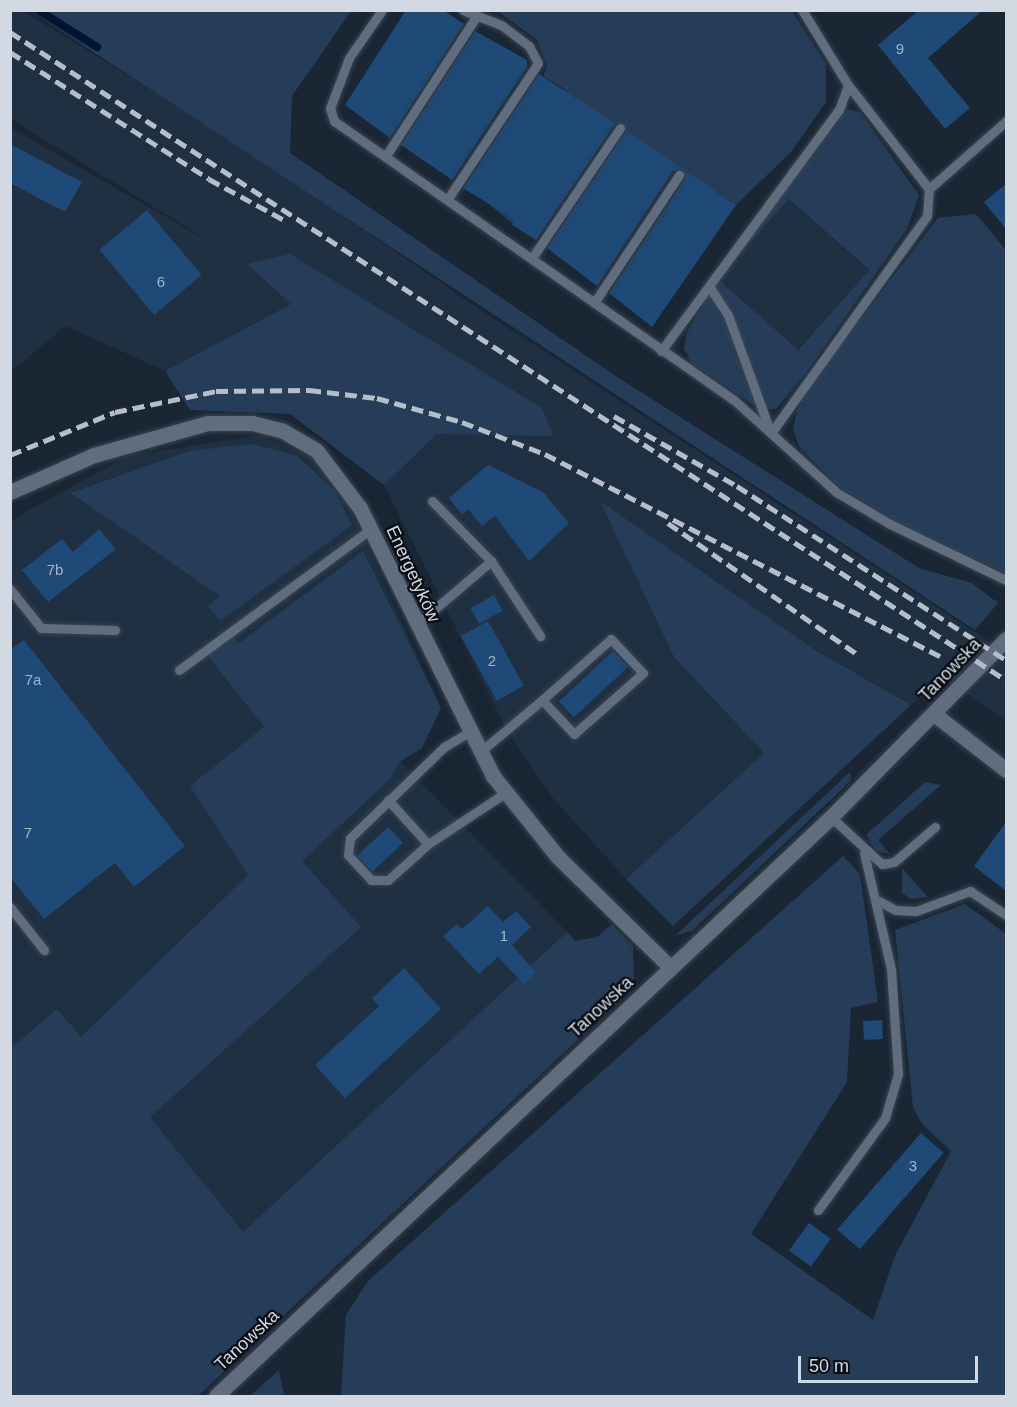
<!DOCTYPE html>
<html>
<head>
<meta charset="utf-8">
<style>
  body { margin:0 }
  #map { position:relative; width:1017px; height:1407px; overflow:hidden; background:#1a2634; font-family:Helvetica,sans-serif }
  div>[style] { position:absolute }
  .built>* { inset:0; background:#1f3043; transform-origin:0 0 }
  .green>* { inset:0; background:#253d59 }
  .stream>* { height:8px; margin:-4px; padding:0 4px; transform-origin:4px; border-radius:4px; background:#001535 }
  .building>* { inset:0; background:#1f4976; transform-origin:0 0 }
  .roads { filter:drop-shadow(0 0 2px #3a444f) drop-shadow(0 0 2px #3a444f) }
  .lane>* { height:9px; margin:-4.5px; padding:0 4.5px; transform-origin:4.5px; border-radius:4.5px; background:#5f6d7e }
  .street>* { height:15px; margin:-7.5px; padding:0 7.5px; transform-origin:7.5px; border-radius:7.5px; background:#5f6d7e }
  .secondary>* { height:15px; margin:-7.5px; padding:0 7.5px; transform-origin:7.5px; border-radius:7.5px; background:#5f6d7e }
  .rail>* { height:4.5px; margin-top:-2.25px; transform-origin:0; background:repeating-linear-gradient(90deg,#b6bec9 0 12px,transparent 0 18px) }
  span { translate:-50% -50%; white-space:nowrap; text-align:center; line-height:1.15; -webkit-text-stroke:4.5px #090e15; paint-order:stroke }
  .number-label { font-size:15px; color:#a5b5c8 }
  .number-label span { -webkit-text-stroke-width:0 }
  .street-label { font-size:18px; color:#d2d9e3 }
  .frame { position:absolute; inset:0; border:12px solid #d2d9e3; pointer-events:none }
  .scale { position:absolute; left:798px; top:1356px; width:180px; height:27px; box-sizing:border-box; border:3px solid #d2d9e3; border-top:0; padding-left:8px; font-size:18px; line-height:21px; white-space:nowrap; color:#d2d9e3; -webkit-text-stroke:4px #090e15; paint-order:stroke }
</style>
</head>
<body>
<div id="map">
  <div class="built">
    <div style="clip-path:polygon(21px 10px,235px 141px,482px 311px,1006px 652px,1006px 719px,940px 676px,911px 705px,815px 650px,648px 600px,674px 657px,764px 753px,626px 879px,553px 798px,508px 732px,384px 485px,437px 434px,291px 304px,165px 371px,66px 326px,11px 371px,11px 128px,222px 249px,11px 119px,11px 11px)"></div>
    <div style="left:789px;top:199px;width:107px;height:107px;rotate:42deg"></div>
    <div style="clip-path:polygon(259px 435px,312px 457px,342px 491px,441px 708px,401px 762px,567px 932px,243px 1232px,11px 1396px,10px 521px,127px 456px)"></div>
  </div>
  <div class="green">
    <div style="clip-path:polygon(31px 11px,351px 11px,292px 96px,290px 153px,620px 379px,919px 568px,972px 583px,998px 603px,975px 630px)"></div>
    <div style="clip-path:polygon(486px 11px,792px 11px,826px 64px,826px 102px,791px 152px,736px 205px,589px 108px,513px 224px,490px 205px,564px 89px,543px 76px,547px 66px,537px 40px,500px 13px)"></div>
    <div style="clip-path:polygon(847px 109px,860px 112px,919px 195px,907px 229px,806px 373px,776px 409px,759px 409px,691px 363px,684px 348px,687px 332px,718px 279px,798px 350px,869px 270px,789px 199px,731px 264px)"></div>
    <div style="clip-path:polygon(976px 214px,1006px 250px,1006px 574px,893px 520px,839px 487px,800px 448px,793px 430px,797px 410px,815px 379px,938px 218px)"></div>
    <div style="clip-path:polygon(290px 254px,542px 408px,553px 436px,437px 434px,384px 485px,290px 414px,190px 410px,165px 371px,291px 304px,247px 264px)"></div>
    <div style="clip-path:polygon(251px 444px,296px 455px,335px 491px,352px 525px,220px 621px,208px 606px,220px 596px,71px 493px,189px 451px)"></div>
    <div style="clip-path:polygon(600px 501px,815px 650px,911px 705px,673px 926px,626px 879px,764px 753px,674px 657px)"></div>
    <div style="clip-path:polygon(363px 551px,441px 708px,422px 748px,400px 762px,389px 780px,302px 861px,361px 927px,150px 1117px,243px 1232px,567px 932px,575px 941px,597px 937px,612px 924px,633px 947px,634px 987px,198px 1396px,11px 1396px,10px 1049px,57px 1009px,81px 1037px,248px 875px,190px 786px,264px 727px,208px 656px,233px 637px,239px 643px)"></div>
    <div style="clip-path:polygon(850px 772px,851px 780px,840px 791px,692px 931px,676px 935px)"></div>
    <div style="clip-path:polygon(925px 782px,941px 785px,878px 840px,890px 854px,876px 851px,866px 835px)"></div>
    <div style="clip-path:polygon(843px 856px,860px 874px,878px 1002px,851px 1008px,847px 1082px,751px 1234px,873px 1320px,895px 1256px,951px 1151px,922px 1124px,913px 1107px,895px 930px,965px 904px,1006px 934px,1006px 1396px,341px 1396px,346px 1315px,368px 1281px)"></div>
    <div style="clip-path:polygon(902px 868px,928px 897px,911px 899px,902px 893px)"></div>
    <div style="clip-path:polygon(279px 1370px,284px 1396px,250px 1396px)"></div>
  </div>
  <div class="stream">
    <div style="left:38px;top:10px;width:70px;rotate:32.1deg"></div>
  </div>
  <div class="building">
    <div style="clip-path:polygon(406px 10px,443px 10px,464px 24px,390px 138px,345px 105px)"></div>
    <div style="clip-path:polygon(919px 10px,983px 10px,928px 58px,970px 108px,945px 129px,878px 45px)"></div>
    <div style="clip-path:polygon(475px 31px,527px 60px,527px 67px,452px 180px,401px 145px)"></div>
    <div style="clip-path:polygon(539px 74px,615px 124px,536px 240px,512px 225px,515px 220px,463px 188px)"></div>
    <div style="clip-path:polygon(626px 131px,736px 205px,652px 327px,609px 293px,685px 179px,683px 170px,673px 171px,597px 286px,547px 248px)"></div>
    <div style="clip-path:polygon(10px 144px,82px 182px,65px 212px,10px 183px)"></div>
    <div style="clip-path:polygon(1006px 184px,1006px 229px,984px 202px)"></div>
    <div style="left:147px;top:210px;width:85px;height:62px;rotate:50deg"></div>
    <div style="clip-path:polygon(488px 465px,543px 492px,569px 523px,529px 561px,495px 516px,482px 526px,468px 509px,462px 515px,449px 498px)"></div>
    <div style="clip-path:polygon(99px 529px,116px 549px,48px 602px,22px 570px,62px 539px,73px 552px)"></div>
    <div style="left:494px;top:595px;width:18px;height:27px;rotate:61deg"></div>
    <div style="left:488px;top:621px;width:74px;height:31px;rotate:61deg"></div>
    <div style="clip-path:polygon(24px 640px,185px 846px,134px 887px,115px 863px,44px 919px,10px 877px,10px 650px)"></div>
    <div style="left:613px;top:651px;width:22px;height:74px;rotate:47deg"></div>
    <div style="clip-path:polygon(1006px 822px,1006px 891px,974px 866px)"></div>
    <div style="left:388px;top:827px;width:22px;height:42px;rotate:47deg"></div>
    <div style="clip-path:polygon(488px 906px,503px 922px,516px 911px,531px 927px,512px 945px,536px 973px,524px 984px,498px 957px,479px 974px,443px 936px,457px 924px,462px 929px)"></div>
    <div style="clip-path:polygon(404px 968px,441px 1009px,345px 1098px,315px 1065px,379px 1006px,372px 998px)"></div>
    <div style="left:882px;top:1020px;width:19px;height:19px;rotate:87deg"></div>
    <div style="left:921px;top:1133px;width:30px;height:128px;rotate:41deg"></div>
    <div style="left:809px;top:1223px;width:27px;height:34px;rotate:36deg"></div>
  </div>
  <div class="roads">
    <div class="lane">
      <div style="left:382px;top:10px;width:58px;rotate:124.5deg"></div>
      <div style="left:349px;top:58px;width:53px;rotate:110.8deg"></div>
      <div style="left:330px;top:108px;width:14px;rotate:73deg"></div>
      <div style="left:334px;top:121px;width:488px;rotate:34.9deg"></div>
      <div style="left:734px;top:400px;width:137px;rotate:42deg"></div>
      <div style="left:836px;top:492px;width:63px;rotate:30.7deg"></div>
      <div style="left:890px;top:524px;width:129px;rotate:25.8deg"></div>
      <div style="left:387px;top:154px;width:163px;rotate:-57deg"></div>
      <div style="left:929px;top:189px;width:103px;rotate:-41.4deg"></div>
      <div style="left:449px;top:197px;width:161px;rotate:-56.4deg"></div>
      <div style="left:538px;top:63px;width:19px;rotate:-118deg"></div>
      <div style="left:529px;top:46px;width:35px;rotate:-143deg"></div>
      <div style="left:501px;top:25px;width:41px;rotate:-158.5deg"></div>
      <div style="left:532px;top:258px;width:157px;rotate:-55.9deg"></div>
      <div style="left:709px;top:286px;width:35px;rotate:57deg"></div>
      <div style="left:728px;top:315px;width:123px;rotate:70.1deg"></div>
      <div style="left:594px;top:303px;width:154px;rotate:-56.4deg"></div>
      <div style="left:661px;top:351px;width:300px;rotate:-53.6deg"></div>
      <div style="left:839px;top:110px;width:27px;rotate:-70deg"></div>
      <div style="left:771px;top:433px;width:267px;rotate:-54.3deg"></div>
      <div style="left:927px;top:216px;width:27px;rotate:-86deg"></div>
      <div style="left:929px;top:189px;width:132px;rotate:-127.9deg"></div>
      <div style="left:848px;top:85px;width:88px;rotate:-121.5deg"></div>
      <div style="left:432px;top:501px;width:84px;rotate:45.5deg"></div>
      <div style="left:491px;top:561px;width:90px;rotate:56.8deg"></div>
      <div style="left:10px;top:589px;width:50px;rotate:51.5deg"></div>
      <div style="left:41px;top:628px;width:74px;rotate:1.5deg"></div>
      <div style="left:416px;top:625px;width:99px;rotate:-40.5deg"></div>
      <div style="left:179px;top:670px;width:238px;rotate:-36.3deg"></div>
      <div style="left:469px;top:732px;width:29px;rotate:149deg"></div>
      <div style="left:444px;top:747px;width:131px;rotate:135.9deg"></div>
      <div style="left:350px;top:838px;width:17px;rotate:97deg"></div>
      <div style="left:348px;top:855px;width:34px;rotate:47deg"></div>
      <div style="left:371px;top:880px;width:17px"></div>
      <div style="left:388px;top:880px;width:54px;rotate:-42deg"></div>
      <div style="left:428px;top:844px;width:92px;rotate:-33.5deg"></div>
      <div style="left:480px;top:752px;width:81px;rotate:-40deg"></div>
      <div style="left:542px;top:700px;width:47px;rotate:46.7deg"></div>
      <div style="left:574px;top:734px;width:92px;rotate:-41.5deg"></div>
      <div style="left:643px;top:673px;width:47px;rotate:-133.3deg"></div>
      <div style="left:611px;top:639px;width:92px;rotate:138.5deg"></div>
      <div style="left:388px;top:800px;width:59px;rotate:47.7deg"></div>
      <div style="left:831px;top:817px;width:69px;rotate:42.7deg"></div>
      <div style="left:882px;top:864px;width:12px;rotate:-9deg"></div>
      <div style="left:894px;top:862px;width:54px;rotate:-40.5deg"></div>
      <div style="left:879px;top:901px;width:18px;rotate:29deg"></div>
      <div style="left:895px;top:910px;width:21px;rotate:3deg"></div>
      <div style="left:916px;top:911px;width:58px;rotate:-20.3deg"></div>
      <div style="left:970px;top:891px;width:43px;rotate:33.7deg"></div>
      <div style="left:10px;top:907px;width:55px;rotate:51.7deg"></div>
      <div style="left:818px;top:1210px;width:114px;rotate:-53.9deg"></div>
      <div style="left:885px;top:1118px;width:46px;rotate:-73.5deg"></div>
      <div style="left:898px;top:1074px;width:105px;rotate:-93.8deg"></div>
      <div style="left:891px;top:969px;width:119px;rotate:-103.1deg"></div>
    </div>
    <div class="street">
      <div style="left:10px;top:492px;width:92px;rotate:-23.8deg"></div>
      <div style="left:94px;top:455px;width:118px;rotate:-15.7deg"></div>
      <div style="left:208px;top:423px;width:44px"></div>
      <div style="left:252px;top:423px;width:32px;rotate:14deg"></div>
      <div style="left:283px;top:431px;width:39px;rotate:30deg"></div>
      <div style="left:317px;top:451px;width:71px;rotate:53deg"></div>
      <div style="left:360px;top:508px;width:299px;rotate:63.6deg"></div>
      <div style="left:493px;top:776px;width:104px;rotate:51.3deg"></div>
      <div style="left:558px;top:857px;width:158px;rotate:44.5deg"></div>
      <div style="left:934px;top:714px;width:91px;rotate:37.9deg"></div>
    </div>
    <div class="secondary">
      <div style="left:216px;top:1396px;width:845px;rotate:-43.27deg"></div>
      <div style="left:831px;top:817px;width:250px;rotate:-45.5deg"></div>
    </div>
  </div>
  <div class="rail">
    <div style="left:10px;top:32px;width:1188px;rotate:33.05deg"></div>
    <div style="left:10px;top:52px;width:236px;rotate:32.5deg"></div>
    <div style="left:209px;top:179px;width:88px;rotate:28.6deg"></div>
    <div style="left:614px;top:416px;width:142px;rotate:29.6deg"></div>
    <div style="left:737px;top:486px;width:320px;rotate:32.9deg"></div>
    <div style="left:10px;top:455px;width:113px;rotate:-22.3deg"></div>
    <div style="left:115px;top:412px;width:103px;rotate:-11.7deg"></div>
    <div style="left:216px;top:391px;width:93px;rotate:-0.6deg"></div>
    <div style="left:309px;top:390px;width:68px;rotate:6.7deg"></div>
    <div style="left:377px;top:398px;width:88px;rotate:15.8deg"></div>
    <div style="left:462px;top:422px;width:89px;rotate:21.1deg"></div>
    <div style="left:545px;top:454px;width:444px;rotate:27.1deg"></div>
    <div style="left:668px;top:523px;width:229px;rotate:34.7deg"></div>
  </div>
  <div class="number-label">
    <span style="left:900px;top:49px">9</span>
    <span style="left:161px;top:282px">6</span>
    <span style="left:55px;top:570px">7b</span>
    <span style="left:492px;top:661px">2</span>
    <span style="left:33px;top:680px">7a</span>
    <span style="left:28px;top:833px">7</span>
    <span style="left:504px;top:936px">1</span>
    <span style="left:913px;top:1166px">3</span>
  </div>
  <div class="street-label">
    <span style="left:413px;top:574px;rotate:65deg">Energetyków</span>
    <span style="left:950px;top:670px;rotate:-46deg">Tanowska</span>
    <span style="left:601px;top:1007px;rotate:-43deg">Tanowska</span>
    <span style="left:247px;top:1340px;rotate:-43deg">Tanowska</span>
  </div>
  <div class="frame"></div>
  <div class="scale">50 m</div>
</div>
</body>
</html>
